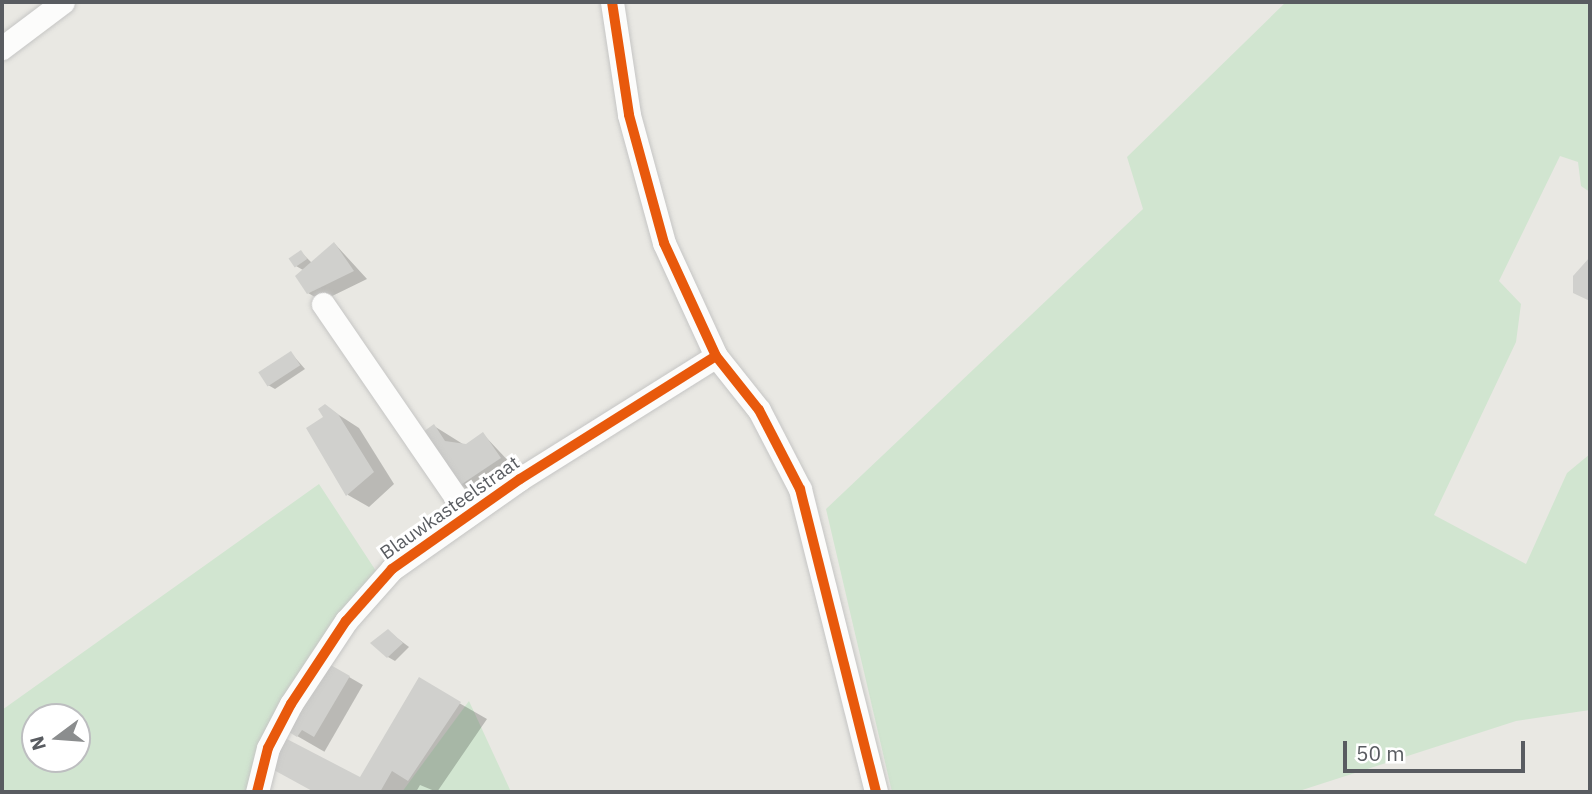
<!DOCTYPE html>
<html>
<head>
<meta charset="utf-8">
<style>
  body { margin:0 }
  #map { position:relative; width:1592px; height:794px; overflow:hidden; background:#e9e8e3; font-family:"IBM Plex Sans",sans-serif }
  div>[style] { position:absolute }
  .green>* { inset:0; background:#d1e5d0 }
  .shadow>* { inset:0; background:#0003; transform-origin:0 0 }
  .building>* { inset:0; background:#d0d0cd; transform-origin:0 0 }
  .roads { filter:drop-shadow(0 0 2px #c5c5c4) drop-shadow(0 0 2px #c5c5c4) }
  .minor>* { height:23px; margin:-11.5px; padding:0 11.5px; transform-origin:11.5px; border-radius:11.5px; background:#fcfcfb }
  .cycleway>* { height:10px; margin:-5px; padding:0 5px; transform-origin:5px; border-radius:5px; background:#e8590c }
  span { translate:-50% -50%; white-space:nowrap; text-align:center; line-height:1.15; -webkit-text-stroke:6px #fff; paint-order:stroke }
  .street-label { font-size:19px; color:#595c61 }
  .frame { position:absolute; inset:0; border:4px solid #595c61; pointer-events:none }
  .north { position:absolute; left:21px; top:703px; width:70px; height:70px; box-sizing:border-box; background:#fff; border:2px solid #bdbec0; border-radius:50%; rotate:254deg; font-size:19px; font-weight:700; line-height:28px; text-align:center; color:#595c61 }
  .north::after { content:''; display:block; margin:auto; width:24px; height:32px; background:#8b8d8e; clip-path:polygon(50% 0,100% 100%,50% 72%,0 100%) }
  .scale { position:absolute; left:1343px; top:741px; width:182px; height:32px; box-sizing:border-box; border:4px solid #595c61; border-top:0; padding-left:9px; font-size:21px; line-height:24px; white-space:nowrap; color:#595c61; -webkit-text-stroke:5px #fff; paint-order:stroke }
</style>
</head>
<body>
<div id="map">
  <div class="green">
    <div style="clip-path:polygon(1286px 2px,1590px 2px,1590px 192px,1581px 186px,1578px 162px,1560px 156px,1499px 281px,1521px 304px,1516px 342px,1434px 515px,1526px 564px,1567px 473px,1590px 454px,1590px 710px,1516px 721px,1296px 792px,892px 792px,826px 509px,1143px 209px,1127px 157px)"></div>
    <div style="clip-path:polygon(evenodd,319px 484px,378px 574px,278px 704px,247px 792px,2px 792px,2px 710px,319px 484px,35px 717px,77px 717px,77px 759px,35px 759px,35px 717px)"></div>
    <div style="clip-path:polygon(469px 701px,511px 792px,402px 792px)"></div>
  </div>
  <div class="shadow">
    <div style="clip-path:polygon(335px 244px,367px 279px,322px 301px,308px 293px,303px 270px,296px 266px,301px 252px,312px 263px)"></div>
    <div style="clip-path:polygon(291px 353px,305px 369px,275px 389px,268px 385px)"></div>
    <div style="clip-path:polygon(325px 406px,359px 428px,394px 484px,369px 507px,348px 495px,308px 429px,326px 418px)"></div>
    <div style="clip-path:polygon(434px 426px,466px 446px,483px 434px,514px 467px,474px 493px,460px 485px)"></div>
    <div style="clip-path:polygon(388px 631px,409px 647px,395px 661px,388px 657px)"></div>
    <div style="left:330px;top:666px;width:38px;height:77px;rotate:30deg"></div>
    <div style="clip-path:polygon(419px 680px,487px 719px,437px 792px,420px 785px,416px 792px,316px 792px,274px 768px,360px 779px)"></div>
  </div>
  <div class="building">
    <div style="clip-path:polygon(334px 242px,354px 271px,307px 294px,295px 276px)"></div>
    <div style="left:301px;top:250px;width:11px;height:15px;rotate:56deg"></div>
    <div style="clip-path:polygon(1590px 257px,1590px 301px,1573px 293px,1573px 276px)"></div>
    <div style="left:291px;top:351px;width:17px;height:39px;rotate:57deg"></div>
    <div style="clip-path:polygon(325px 404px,338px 414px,374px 472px,346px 496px,306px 428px,323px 417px,318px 409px)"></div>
    <div style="clip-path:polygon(434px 424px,445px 441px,466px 444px,483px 432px,501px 458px,459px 486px,423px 432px)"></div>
    <div style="clip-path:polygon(388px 629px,403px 643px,387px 658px,370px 643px)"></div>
    <div style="clip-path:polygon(329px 664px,350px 676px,314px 737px,302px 730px,297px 737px,289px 732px)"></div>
    <div style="clip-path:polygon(419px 677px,461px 702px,408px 781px,392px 771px,380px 792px,314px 792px,272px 769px,285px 738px,360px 777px)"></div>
  </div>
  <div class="roads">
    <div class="minor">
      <div style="left:612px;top:2px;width:114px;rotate:81.4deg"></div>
      <div style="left:629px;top:115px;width:133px;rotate:74.7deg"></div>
      <div style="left:664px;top:243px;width:124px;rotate:65.3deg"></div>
      <div style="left:716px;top:356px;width:69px;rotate:51.5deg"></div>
      <div style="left:759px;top:410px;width:89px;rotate:62.6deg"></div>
      <div style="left:800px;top:489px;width:312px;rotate:75.9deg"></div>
      <div style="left:2px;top:48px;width:76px;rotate:-37deg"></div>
      <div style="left:323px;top:304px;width:256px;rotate:55.5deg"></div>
      <div style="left:257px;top:792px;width:45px;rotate:-76deg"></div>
      <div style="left:268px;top:748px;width:50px;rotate:-62.4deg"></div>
      <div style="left:291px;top:704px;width:100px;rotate:-56.5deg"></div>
      <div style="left:346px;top:621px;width:69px;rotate:-48.5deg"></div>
      <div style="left:392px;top:569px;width:156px;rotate:-35.1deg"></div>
      <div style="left:520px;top:479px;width:231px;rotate:-32.1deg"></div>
    </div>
  </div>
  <div class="cycleway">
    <div style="left:612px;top:2px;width:114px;rotate:81.4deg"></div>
    <div style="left:629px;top:115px;width:133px;rotate:74.7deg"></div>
    <div style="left:664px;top:243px;width:124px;rotate:65.3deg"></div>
    <div style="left:716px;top:356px;width:69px;rotate:51.5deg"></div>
    <div style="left:759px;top:410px;width:89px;rotate:62.6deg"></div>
    <div style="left:800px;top:489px;width:312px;rotate:75.9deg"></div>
    <div style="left:257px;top:792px;width:45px;rotate:-76deg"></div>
    <div style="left:268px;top:748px;width:50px;rotate:-62.4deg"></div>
    <div style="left:291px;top:704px;width:100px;rotate:-56.5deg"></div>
    <div style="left:346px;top:621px;width:69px;rotate:-48.5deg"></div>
    <div style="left:392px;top:569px;width:156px;rotate:-35.1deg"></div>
    <div style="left:520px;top:479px;width:231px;rotate:-32.1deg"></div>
  </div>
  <div class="street-label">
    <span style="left:450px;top:508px;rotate:-35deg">Blauwkasteelstraat</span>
  </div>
  <div class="frame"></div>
  <div class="north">N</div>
  <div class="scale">50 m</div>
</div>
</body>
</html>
